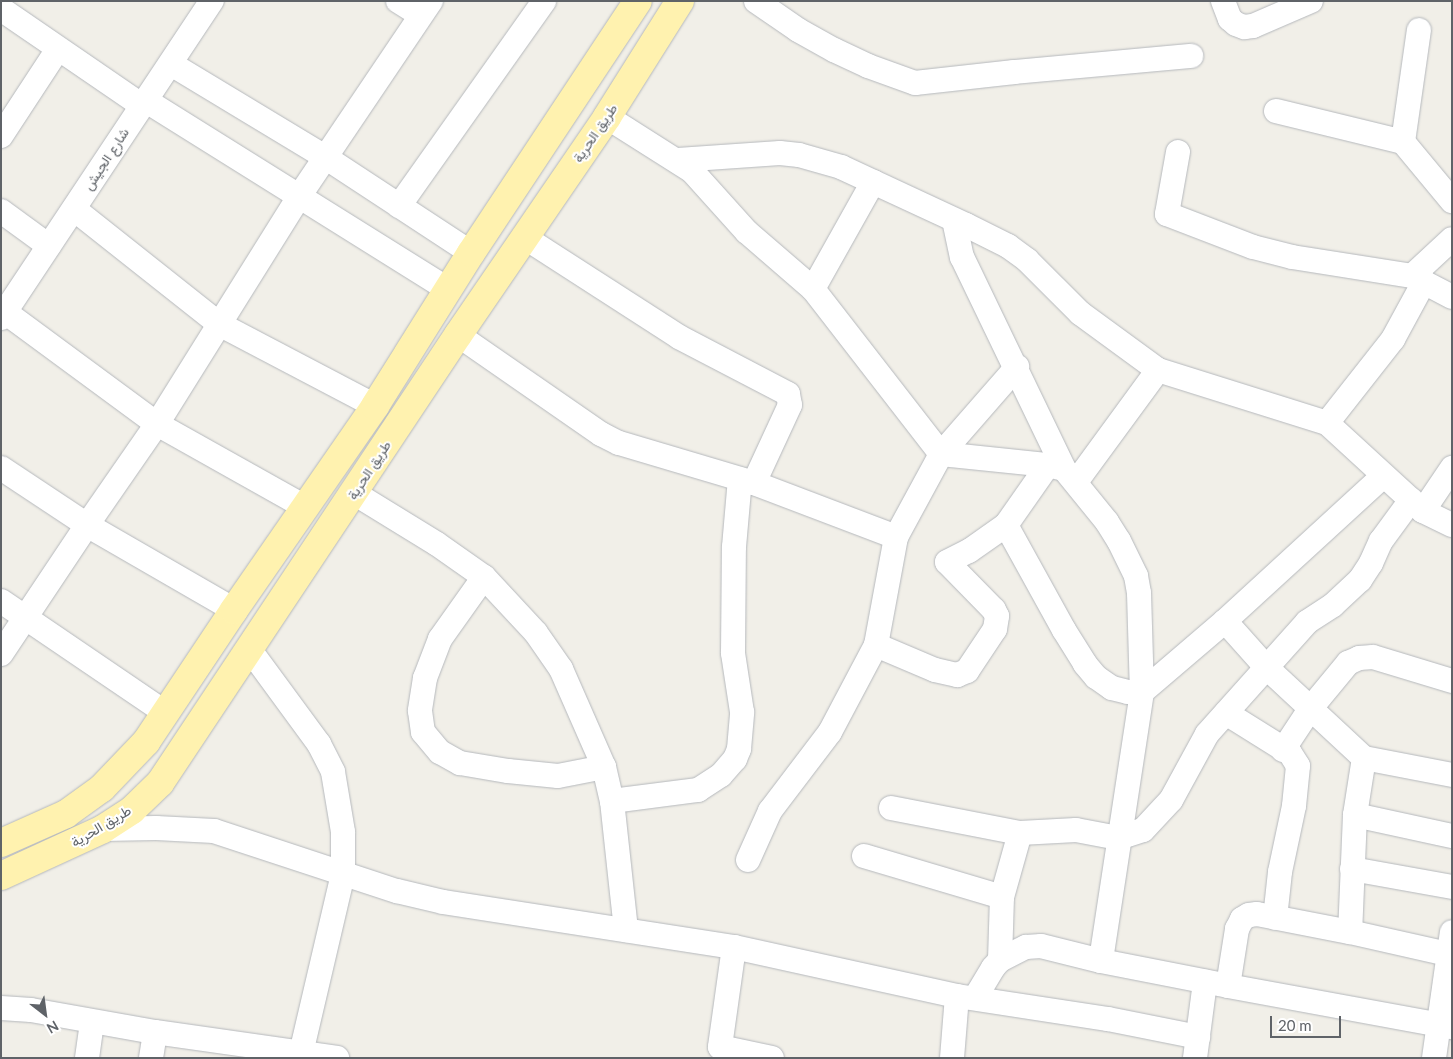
<!DOCTYPE html>
<html>
<head>
<meta charset="utf-8">
<style>
  body { margin:0 }
  #map { position:relative; width:1453px; height:1059px; overflow:hidden; background:#f1efe8; font-family:Lato,Vazirmatn,sans-serif }
  div>[style] { position:absolute }
  .roads { filter:drop-shadow(0 0 1px #b5b8bc) drop-shadow(0 0 1px #b5b8bc) }
  .minor>* { height:24px; margin:-12px; padding:0 12px; transform-origin:12px; border-radius:12px; background:#fff }
  .major>* { height:28px; margin:-14px; padding:0 14px; transform-origin:14px; border-radius:14px; background:#fff2af }
  span { translate:-50% -50%; white-space:nowrap; text-align:center; line-height:1.15; -webkit-text-stroke:4px #fff; paint-order:stroke }
  .street-label { font-size:14px; color:#5f6368 }
  .frame { position:absolute; inset:0; border:2px solid #5f6368; pointer-events:none }
  .north { position:absolute; left:20px; top:989px; width:50px; height:50px; -webkit-text-stroke:4px #fff; paint-order:stroke; rotate:150deg; font-size:14px; font-weight:700; line-height:20px; text-align:center; color:#5f6368 }
  .north::after { content:''; display:block; margin:auto; width:18px; height:22px; background:#5f6368; clip-path:polygon(50% 0,100% 100%,50% 72%,0 100%) }
  .scale { position:absolute; left:1270px; top:1016px; width:71px; height:22px; box-sizing:border-box; border:2px solid #5f6368; border-top:0; padding-left:6px; font-size:15px; line-height:18px; white-space:nowrap; color:#5f6368; -webkit-text-stroke:4px #fff; paint-order:stroke }
</style>
</head>
<body>
<div id="map">
  <div class="roads">
    <div class="minor">
      <div style="left:398px;top:1px;width:26px;rotate:32deg"></div>
      <div style="left:756px;top:1px;width:51px;rotate:34.6deg"></div>
      <div style="left:798px;top:30px;width:41px;rotate:29.1deg"></div>
      <div style="left:834px;top:50px;width:38px;rotate:25deg"></div>
      <div style="left:868px;top:66px;width:50px;rotate:19.9deg"></div>
      <div style="left:915px;top:83px;width:100px;rotate:-6.3deg"></div>
      <div style="left:1014px;top:72px;width:178px;rotate:-5.2deg"></div>
      <div style="left:1223px;top:1px;width:19px;rotate:69deg"></div>
      <div style="left:1230px;top:19px;width:8px;rotate:40deg"></div>
      <div style="left:1236px;top:24px;width:9px;rotate:21deg"></div>
      <div style="left:1244px;top:27px;width:9px;rotate:-6deg"></div>
      <div style="left:1253px;top:26px;width:63px;rotate:-23.3deg"></div>
      <div style="left:1px;top:9px;width:170px;rotate:34.4deg"></div>
      <div style="left:171px;top:64px;width:180px;rotate:31.1deg"></div>
      <div style="left:325px;top:157px;width:175px;rotate:33.3deg"></div>
      <div style="left:145px;top:100px;width:358px;rotate:32deg"></div>
      <div style="left:1276px;top:111px;width:131px;rotate:13.7deg"></div>
      <div style="left:1403px;top:142px;width:77px;rotate:50.3deg"></div>
      <div style="left:607px;top:117px;width:101px;rotate:32.4deg"></div>
      <div style="left:692px;top:171px;width:82px;rotate:48deg"></div>
      <div style="left:747px;top:232px;width:87px;rotate:40.8deg"></div>
      <div style="left:813px;top:289px;width:209px;rotate:52.2deg"></div>
      <div style="left:941px;top:454px;width:108px;rotate:5.9deg"></div>
      <div style="left:1048px;top:465px;width:16px;rotate:14deg"></div>
      <div style="left:1064px;top:469px;width:68px;rotate:50.9deg"></div>
      <div style="left:1107px;top:522px;width:22px;rotate:58deg"></div>
      <div style="left:1119px;top:541px;width:39px;rotate:64deg"></div>
      <div style="left:1136px;top:576px;width:17px;rotate:80deg"></div>
      <div style="left:1139px;top:593px;width:99px;rotate:88.3deg"></div>
      <div style="left:1142px;top:692px;width:272px;rotate:98.7deg"></div>
      <div style="left:1px;top:136px;width:104px;rotate:-56.8deg"></div>
      <div style="left:1403px;top:142px;width:113px;rotate:-81.9deg"></div>
      <div style="left:1178px;top:152px;width:63px;rotate:100.1deg"></div>
      <div style="left:1167px;top:214px;width:92px;rotate:21deg"></div>
      <div style="left:1253px;top:247px;width:40px;rotate:14.4deg"></div>
      <div style="left:1292px;top:257px;width:121px;rotate:9deg"></div>
      <div style="left:1412px;top:276px;width:45px;rotate:27.7deg"></div>
      <div style="left:678px;top:160px;width:102px;rotate:-3.9deg"></div>
      <div style="left:780px;top:153px;width:19px;rotate:6deg"></div>
      <div style="left:799px;top:155px;width:44px;rotate:15.9deg"></div>
      <div style="left:841px;top:167px;width:138px;rotate:24.9deg"></div>
      <div style="left:966px;top:225px;width:47px;rotate:26.6deg"></div>
      <div style="left:1008px;top:246px;width:24px;rotate:36deg"></div>
      <div style="left:1027px;top:260px;width:75px;rotate:45deg"></div>
      <div style="left:1080px;top:313px;width:97px;rotate:36.2deg"></div>
      <div style="left:1158px;top:370px;width:177px;rotate:17.4deg"></div>
      <div style="left:1327px;top:423px;width:130px;rotate:42.5deg"></div>
      <div style="left:1423px;top:511px;width:32px;rotate:26deg"></div>
      <div style="left:399px;top:206px;width:251px;rotate:-54.7deg"></div>
      <div style="left:74px;top:209px;width:185px;rotate:38.4deg"></div>
      <div style="left:219px;top:324px;width:176px;rotate:27.7deg"></div>
      <div style="left:1px;top:211px;width:59px;rotate:36.1deg"></div>
      <div style="left:954px;top:220px;width:38px;rotate:78deg"></div>
      <div style="left:962px;top:257px;width:235px;rotate:64.3deg"></div>
      <div style="left:524px;top:237px;width:184px;rotate:32.8deg"></div>
      <div style="left:679px;top:337px;width:123px;rotate:27.6deg"></div>
      <div style="left:788px;top:394px;width:11px;rotate:80deg"></div>
      <div style="left:790px;top:405px;width:86px;rotate:114.8deg"></div>
      <div style="left:1412px;top:276px;width:54px;rotate:-42.8deg"></div>
      <div style="left:813px;top:289px;width:123px;rotate:-60.7deg"></div>
      <div style="left:5px;top:312px;width:189px;rotate:36.4deg"></div>
      <div style="left:157px;top:424px;width:170px;rotate:29.3deg"></div>
      <div style="left:1px;top:318px;width:381px;rotate:-56.4deg"></div>
      <div style="left:458px;top:335px;width:174px;rotate:34.7deg"></div>
      <div style="left:601px;top:434px;width:20px;rotate:27deg"></div>
      <div style="left:619px;top:443px;width:141px;rotate:16.5deg"></div>
      <div style="left:754px;top:483px;width:152px;rotate:20.8deg"></div>
      <div style="left:1327px;top:423px;width:107px;rotate:-51.8deg"></div>
      <div style="left:1393px;top:339px;width:65px;rotate:-61.5deg"></div>
      <div style="left:1px;top:468px;width:103px;rotate:33.5deg"></div>
      <div style="left:87px;top:525px;width:170px;rotate:30deg"></div>
      <div style="left:1076px;top:482px;width:139px;rotate:-53.8deg"></div>
      <div style="left:354px;top:493px;width:97px;rotate:31.6deg"></div>
      <div style="left:437px;top:544px;width:57px;rotate:35.1deg"></div>
      <div style="left:484px;top:577px;width:76px;rotate:47.1deg"></div>
      <div style="left:536px;top:633px;width:44px;rotate:55.2deg"></div>
      <div style="left:561px;top:669px;width:107px;rotate:66.3deg"></div>
      <div style="left:604px;top:767px;width:35px;rotate:77deg"></div>
      <div style="left:612px;top:801px;width:130px;rotate:83.8deg"></div>
      <div style="left:1423px;top:511px;width:52px;rotate:-56deg"></div>
      <div style="left:1006px;top:525px;width:120px;rotate:61.1deg"></div>
      <div style="left:1064px;top:630px;width:40px;rotate:58deg"></div>
      <div style="left:1085px;top:664px;width:17px;rotate:50deg"></div>
      <div style="left:1096px;top:677px;width:19px;rotate:35deg"></div>
      <div style="left:1112px;top:688px;width:16px;rotate:14deg"></div>
      <div style="left:1128px;top:692px;width:14px"></div>
      <div style="left:1142px;top:692px;width:109px;rotate:-40.5deg"></div>
      <div style="left:1225px;top:621px;width:214px;rotate:-42.5deg"></div>
      <div style="left:484px;top:577px;width:76px;rotate:125.4deg"></div>
      <div style="left:440px;top:639px;width:42px;rotate:111deg"></div>
      <div style="left:425px;top:678px;width:33px;rotate:99deg"></div>
      <div style="left:420px;top:711px;width:21px;rotate:82deg"></div>
      <div style="left:423px;top:732px;width:26px;rotate:50deg"></div>
      <div style="left:440px;top:752px;width:23px;rotate:29deg"></div>
      <div style="left:460px;top:763px;width:49px;rotate:9.5deg"></div>
      <div style="left:508px;top:771px;width:50px;rotate:5.7deg"></div>
      <div style="left:558px;top:776px;width:47px;rotate:-11.1deg"></div>
      <div style="left:1px;top:601px;width:199px;rotate:34.2deg"></div>
      <div style="left:1225px;top:621px;width:62px;rotate:48.3deg"></div>
      <div style="left:1266px;top:667px;width:134px;rotate:42.9deg"></div>
      <div style="left:1364px;top:758px;width:90px;rotate:10.9deg"></div>
      <div style="left:876px;top:645px;width:64px;rotate:23deg"></div>
      <div style="left:935px;top:670px;width:23px;rotate:13deg"></div>
      <div style="left:957px;top:675px;width:11px;rotate:-22deg"></div>
      <div style="left:967px;top:671px;width:50px;rotate:-56.3deg"></div>
      <div style="left:995px;top:629px;width:13px;rotate:-81deg"></div>
      <div style="left:997px;top:616px;width:7px;rotate:-117deg"></div>
      <div style="left:994px;top:610px;width:67px;rotate:-134.4deg"></div>
      <div style="left:947px;top:562px;width:25px;rotate:-27deg"></div>
      <div style="left:969px;top:551px;width:45px;rotate:-35.1deg"></div>
      <div style="left:1006px;top:525px;width:73px;rotate:-55deg"></div>
      <div style="left:250px;top:650px;width:117px;rotate:53.7deg"></div>
      <div style="left:319px;top:744px;width:31px;rotate:63deg"></div>
      <div style="left:333px;top:772px;width:61px;rotate:80.5deg"></div>
      <div style="left:343px;top:832px;width:42px;rotate:90deg"></div>
      <div style="left:343px;top:874px;width:184px;rotate:103.2deg"></div>
      <div style="left:1px;top:654px;width:155px;rotate:-56.3deg"></div>
      <div style="left:87px;top:525px;width:123px;rotate:-55.3deg"></div>
      <div style="left:157px;top:424px;width:270px;rotate:-58deg"></div>
      <div style="left:300px;top:195px;width:234px;rotate:-56deg"></div>
      <div style="left:1226px;top:713px;width:75px;rotate:32deg"></div>
      <div style="left:1290px;top:753px;width:15px;rotate:58deg"></div>
      <div style="left:1298px;top:766px;width:40px;rotate:95.7deg"></div>
      <div style="left:1294px;top:806px;width:67px;rotate:102deg"></div>
      <div style="left:1280px;top:872px;width:46px;rotate:96.2deg"></div>
      <div style="left:1283px;top:750px;width:49px;rotate:-56.6deg"></div>
      <div style="left:1310px;top:709px;width:60px;rotate:-50.4deg"></div>
      <div style="left:1348px;top:663px;width:12px;rotate:-24deg"></div>
      <div style="left:1359px;top:658px;width:14px;rotate:-4deg"></div>
      <div style="left:1373px;top:657px;width:83px;rotate:16.9deg"></div>
      <div style="left:1364px;top:758px;width:58px;rotate:99deg"></div>
      <div style="left:1355px;top:815px;width:117px;rotate:92.4deg"></div>
      <div style="left:1350px;top:932px;width:105px;rotate:12.7deg"></div>
      <div style="left:612px;top:801px;width:87px;rotate:-7.3deg"></div>
      <div style="left:698px;top:790px;width:27px;rotate:-33deg"></div>
      <div style="left:721px;top:775px;width:21px;rotate:-49deg"></div>
      <div style="left:735px;top:759px;width:11px;rotate:-68deg"></div>
      <div style="left:739px;top:749px;width:37px;rotate:-85deg"></div>
      <div style="left:742px;top:712px;width:60px;rotate:-98.7deg"></div>
      <div style="left:733px;top:653px;width:106px;rotate:-89.5deg"></div>
      <div style="left:734px;top:547px;width:68px;rotate:-85deg"></div>
      <div style="left:891px;top:808px;width:131px;rotate:11deg"></div>
      <div style="left:1020px;top:833px;width:56px;rotate:-3.1deg"></div>
      <div style="left:1076px;top:830px;width:43px;rotate:10.8deg"></div>
      <div style="left:1118px;top:838px;width:26px;rotate:-18deg"></div>
      <div style="left:1143px;top:830px;width:41px;rotate:-47deg"></div>
      <div style="left:1171px;top:800px;width:75px;rotate:-61.4deg"></div>
      <div style="left:1207px;top:734px;width:150px;rotate:-48.2deg"></div>
      <div style="left:1307px;top:622px;width:31px;rotate:-33deg"></div>
      <div style="left:1333px;top:605px;width:37px;rotate:-43deg"></div>
      <div style="left:1360px;top:580px;width:20px;rotate:-57deg"></div>
      <div style="left:1371px;top:563px;width:24px;rotate:-66deg"></div>
      <div style="left:1381px;top:541px;width:51px;rotate:-53.8deg"></div>
      <div style="left:1355px;top:815px;width:99px;rotate:12.2deg"></div>
      <div style="left:103px;top:829px;width:53px;rotate:-1.1deg"></div>
      <div style="left:156px;top:828px;width:58px;rotate:3deg"></div>
      <div style="left:214px;top:831px;width:193px;rotate:18.2deg"></div>
      <div style="left:397px;top:891px;width:47px;rotate:13.4deg"></div>
      <div style="left:443px;top:902px;width:294px;rotate:8.8deg"></div>
      <div style="left:734px;top:947px;width:228px;rotate:12.4deg"></div>
      <div style="left:957px;top:996px;width:153px;rotate:8.7deg"></div>
      <div style="left:1108px;top:1019px;width:92px;rotate:11.3deg"></div>
      <div style="left:864px;top:856px;width:144px;rotate:16.5deg"></div>
      <div style="left:1002px;top:897px;width:66px;rotate:-74.3deg"></div>
      <div style="left:748px;top:860px;width:54px;rotate:-65.8deg"></div>
      <div style="left:770px;top:811px;width:99px;rotate:-52.8deg"></div>
      <div style="left:830px;top:732px;width:98px;rotate:-62.1deg"></div>
      <div style="left:876px;top:645px;width:110px;rotate:-79.5deg"></div>
      <div style="left:896px;top:537px;width:94px;rotate:-61.5deg"></div>
      <div style="left:941px;top:454px;width:116px;rotate:-48.9deg"></div>
      <div style="left:1352px;top:869px;width:102px;rotate:10.2deg"></div>
      <div style="left:734px;top:947px;width:101px;rotate:98deg"></div>
      <div style="left:720px;top:1047px;width:53px;rotate:11.9deg"></div>
      <div style="left:1000px;top:960px;width:63px;rotate:-88.2deg"></div>
      <div style="left:1228px;top:986px;width:228px;rotate:10.4deg"></div>
      <div style="left:975px;top:998px;width:35px;rotate:-59deg"></div>
      <div style="left:993px;top:968px;width:11px;rotate:-49deg"></div>
      <div style="left:1000px;top:960px;width:29px;rotate:-27deg"></div>
      <div style="left:1026px;top:947px;width:15px;rotate:-4deg"></div>
      <div style="left:1041px;top:946px;width:62px;rotate:14deg"></div>
      <div style="left:1101px;top:961px;width:129px;rotate:11.1deg"></div>
      <div style="left:1228px;top:986px;width:58px;rotate:-81deg"></div>
      <div style="left:1237px;top:929px;width:11px;rotate:-63deg"></div>
      <div style="left:1242px;top:919px;width:8px;rotate:-30deg"></div>
      <div style="left:1249px;top:915px;width:8px;rotate:-7deg"></div>
      <div style="left:1257px;top:914px;width:95px;rotate:11deg"></div>
      <div style="left:1px;top:1008px;width:30px;rotate:4deg"></div>
      <div style="left:31px;top:1010px;width:126px;rotate:10.1deg"></div>
      <div style="left:155px;top:1032px;width:184px;rotate:8.1deg"></div>
      <div style="left:87px;top:1058px;width:36px;rotate:-82deg"></div>
      <div style="left:151px;top:1058px;width:26px;rotate:-81deg"></div>
      <div style="left:952px;top:1058px;width:62px;rotate:-85.4deg"></div>
      <div style="left:1195px;top:1058px;width:77px;rotate:-82.5deg"></div>
      <div style="left:1434px;top:1058px;width:127px;rotate:-81.9deg"></div>
    </div>
    <div class="major">
      <div style="left:1px;top:843px;width:71px;rotate:-24deg"></div>
      <div style="left:66px;top:814px;width:44px;rotate:-35.8deg"></div>
      <div style="left:102px;top:788px;width:64px;rotate:-46.3deg"></div>
      <div style="left:146px;top:742px;width:159px;rotate:-56.3deg"></div>
      <div style="left:234px;top:610px;width:248px;rotate:-55.3deg"></div>
      <div style="left:375px;top:406px;width:181px;rotate:-57.9deg"></div>
      <div style="left:471px;top:253px;width:302px;rotate:-56.5deg"></div>
      <div style="left:1px;top:876px;width:112px;rotate:-24.7deg"></div>
      <div style="left:103px;top:829px;width:35px;rotate:-33deg"></div>
      <div style="left:132px;top:810px;width:39px;rotate:-44deg"></div>
      <div style="left:160px;top:783px;width:538px;rotate:-56.37deg"></div>
      <div style="left:458px;top:335px;width:264px;rotate:-55.6deg"></div>
      <div style="left:607px;top:117px;width:137px;rotate:-57.8deg"></div>
    </div>
  </div>
  <div class="street-label">
    <span style="left:595px;top:133px;rotate:-56deg">طريق الحرية</span>
    <span style="left:106px;top:159px;rotate:-57deg">شارع الجيش</span>
    <span style="left:369px;top:470px;rotate:-57deg">طريق الحرية</span>
    <span style="left:101px;top:826px;rotate:-31deg">طريق الحرية</span>
  </div>
  <div class="frame"></div>
  <div class="north">N</div>
  <div class="scale">20 m</div>
</div>
</body>
</html>
